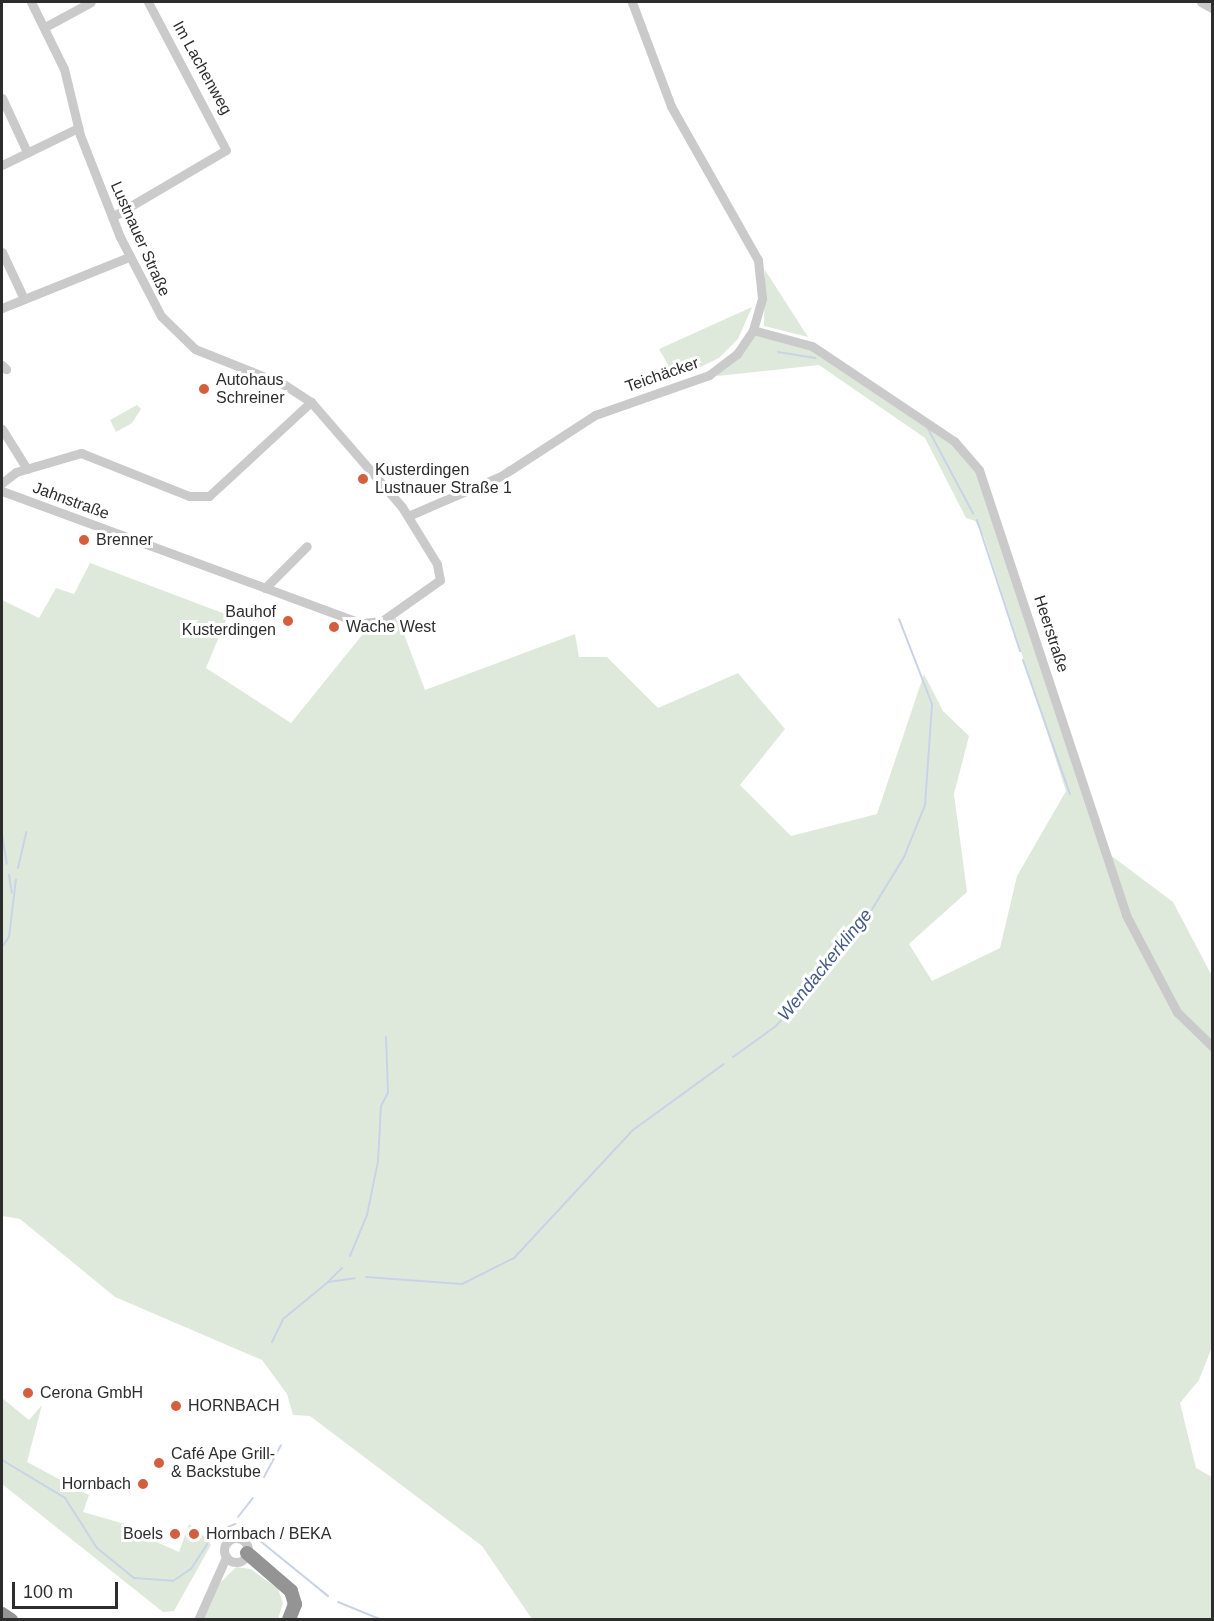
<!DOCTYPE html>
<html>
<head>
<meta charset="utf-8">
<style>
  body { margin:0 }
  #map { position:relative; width:1214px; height:1621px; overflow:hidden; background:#fff; font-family:Helvetica,sans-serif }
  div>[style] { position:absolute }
  .green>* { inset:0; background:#dfe9db }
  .stream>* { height:2px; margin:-1px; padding:0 1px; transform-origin:1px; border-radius:1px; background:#c9d3e7 }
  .minor>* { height:9px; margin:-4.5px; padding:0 4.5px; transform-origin:4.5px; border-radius:4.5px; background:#cacaca }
  .minor>.ring { margin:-4.5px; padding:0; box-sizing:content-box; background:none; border:9px solid #cacaca; border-radius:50% }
  .highway>* { height:14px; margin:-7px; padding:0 7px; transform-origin:7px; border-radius:7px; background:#949494 }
  .dots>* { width:16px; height:16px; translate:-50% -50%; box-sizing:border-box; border:3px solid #fff; border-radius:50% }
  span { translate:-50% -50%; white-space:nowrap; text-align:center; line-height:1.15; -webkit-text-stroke:6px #fff; paint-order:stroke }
  .street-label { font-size:16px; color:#2d2d2d }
  .poi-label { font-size:16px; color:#2d2d2d }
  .left { translate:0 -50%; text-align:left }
  .right { translate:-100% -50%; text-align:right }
  .water-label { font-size:18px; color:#435986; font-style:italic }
  .frame { position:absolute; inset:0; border:3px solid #2d2d2d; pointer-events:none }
  .scale { position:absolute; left:12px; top:1582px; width:106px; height:27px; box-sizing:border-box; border:3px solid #2d2d2d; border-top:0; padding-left:8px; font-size:18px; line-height:21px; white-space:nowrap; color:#2d2d2d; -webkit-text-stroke:4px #fff; paint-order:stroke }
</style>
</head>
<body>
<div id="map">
  <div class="green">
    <div style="clip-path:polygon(765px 270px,808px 337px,764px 326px)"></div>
    <div style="clip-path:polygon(752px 307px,738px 339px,719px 358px,676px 379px,659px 349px)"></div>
    <div style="clip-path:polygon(753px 330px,801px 341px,917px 415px,974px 463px,1105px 851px,1173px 902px,1212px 976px,1212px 1347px,1199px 1380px,1180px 1403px,1196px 1468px,1212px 1477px,1212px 1619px,532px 1619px,482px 1546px,310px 1416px,293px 1415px,287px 1394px,262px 1360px,115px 1297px,20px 1219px,2px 1216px,2px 600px,39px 618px,56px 588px,74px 594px,90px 563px,228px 615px,206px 668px,291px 723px,371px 624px,396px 613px,425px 690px,575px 634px,579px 657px,607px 657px,658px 708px,738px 673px,785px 729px,740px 785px,791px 836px,877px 814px,924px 674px,943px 711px,969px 736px,954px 794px,967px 892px,909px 944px,932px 981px,1000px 948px,1017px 876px,1066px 791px,984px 537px,975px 521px,966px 518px,925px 438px,819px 365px,718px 376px,715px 372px)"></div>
    <div style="clip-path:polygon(137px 405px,141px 409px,132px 423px,116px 432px,110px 420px)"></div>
    <div style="clip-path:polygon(2px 1398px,29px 1420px,42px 1405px,27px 1462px,89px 1495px,83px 1512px,132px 1526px,130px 1530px,179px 1552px,189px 1524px,207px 1539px,211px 1545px,174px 1611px,163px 1612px,2px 1484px)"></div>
    <div style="clip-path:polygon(236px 1567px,251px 1569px,278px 1589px,283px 1603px,278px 1619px,203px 1620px,219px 1584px)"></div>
  </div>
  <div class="stream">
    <div style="left:778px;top:352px;width:38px;rotate:9deg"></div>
    <div style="left:927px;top:427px;width:98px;rotate:61.9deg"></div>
    <div style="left:977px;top:520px;width:138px;rotate:71.8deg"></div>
    <div style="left:1023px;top:660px;width:142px;rotate:70.7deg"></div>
    <div style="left:2px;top:834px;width:30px;rotate:81deg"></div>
    <div style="left:18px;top:868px;width:37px;rotate:-77deg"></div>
    <div style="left:9px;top:875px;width:18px;rotate:81deg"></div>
    <div style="left:2px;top:947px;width:12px;rotate:-55deg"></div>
    <div style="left:9px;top:937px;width:58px;rotate:-83.1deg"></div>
    <div style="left:733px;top:1057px;width:53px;rotate:-35.8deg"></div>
    <div style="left:776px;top:1026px;width:134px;rotate:-49.5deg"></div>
    <div style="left:863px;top:924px;width:79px;rotate:-58.5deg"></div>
    <div style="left:904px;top:857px;width:56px;rotate:-68deg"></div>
    <div style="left:925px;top:805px;width:101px;rotate:-86deg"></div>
    <div style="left:932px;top:704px;width:91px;rotate:-111.2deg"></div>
    <div style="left:350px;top:1256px;width:44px;rotate:-67.5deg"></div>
    <div style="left:367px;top:1215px;width:55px;rotate:-78.5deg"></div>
    <div style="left:378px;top:1161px;width:55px;rotate:-86.9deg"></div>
    <div style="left:381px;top:1106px;width:15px;rotate:-62deg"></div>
    <div style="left:388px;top:1093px;width:56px;rotate:-92deg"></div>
    <div style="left:366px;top:1277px;width:96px;rotate:4.2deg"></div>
    <div style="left:462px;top:1284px;width:58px;rotate:-26.6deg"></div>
    <div style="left:514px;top:1258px;width:175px;rotate:-47.1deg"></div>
    <div style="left:633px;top:1130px;width:112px;rotate:-36deg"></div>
    <div style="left:328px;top:1282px;width:20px;rotate:-45deg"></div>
    <div style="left:272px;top:1342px;width:25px;rotate:-64deg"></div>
    <div style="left:283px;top:1319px;width:58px;rotate:-39.4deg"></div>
    <div style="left:328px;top:1282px;width:27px;rotate:-8deg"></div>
    <div style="left:2px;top:1460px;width:74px;rotate:31.1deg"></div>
    <div style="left:65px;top:1498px;width:59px;rotate:57.4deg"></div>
    <div style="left:97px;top:1548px;width:48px;rotate:39deg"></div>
    <div style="left:134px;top:1578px;width:39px;rotate:4deg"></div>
    <div style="left:173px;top:1581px;width:22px;rotate:-34deg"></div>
    <div style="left:191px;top:1569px;width:30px;rotate:-57deg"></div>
    <div style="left:264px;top:1477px;width:36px;rotate:-62deg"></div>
    <div style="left:238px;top:1517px;width:24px;rotate:-52deg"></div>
    <div style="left:228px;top:1527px;width:8px;rotate:-23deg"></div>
    <div style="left:259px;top:1540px;width:89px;rotate:39.1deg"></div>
    <div style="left:338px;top:1602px;width:48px;rotate:22.2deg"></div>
  </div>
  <div class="minor">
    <div style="left:1201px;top:2px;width:13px;rotate:29deg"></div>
    <div style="left:45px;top:27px;width:52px;rotate:-28.5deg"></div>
    <div style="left:2px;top:98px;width:60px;rotate:65.2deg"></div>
    <div style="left:2px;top:165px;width:85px;rotate:-26deg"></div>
    <div style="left:112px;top:217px;width:132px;rotate:-30.4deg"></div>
    <div style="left:226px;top:150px;width:167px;rotate:-117.8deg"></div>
    <div style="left:2px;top:252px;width:52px;rotate:64.9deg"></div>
    <div style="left:2px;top:308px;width:137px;rotate:-21.9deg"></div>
    <div style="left:753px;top:330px;width:61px;rotate:15.2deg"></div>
    <div style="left:812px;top:346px;width:171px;rotate:33.8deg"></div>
    <div style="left:954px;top:441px;width:38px;rotate:49deg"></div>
    <div style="left:979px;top:470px;width:469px;rotate:71.7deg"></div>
    <div style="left:1126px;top:915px;width:110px;rotate:62.3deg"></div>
    <div style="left:1177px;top:1012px;width:49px;rotate:44.2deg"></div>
    <div style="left:2px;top:365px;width:6px;rotate:45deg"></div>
    <div style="left:2px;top:429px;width:47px;rotate:58deg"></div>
    <div style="left:2px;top:483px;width:18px;rotate:-38deg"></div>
    <div style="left:16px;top:472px;width:68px;rotate:-16.3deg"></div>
    <div style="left:81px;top:453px;width:116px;rotate:21.7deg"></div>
    <div style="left:189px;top:496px;width:20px"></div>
    <div style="left:209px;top:496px;width:139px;rotate:-42.7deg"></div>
    <div style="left:2px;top:491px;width:382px;rotate:20.2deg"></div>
    <div style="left:360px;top:623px;width:22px;rotate:-5deg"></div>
    <div style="left:382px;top:621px;width:71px;rotate:-35.3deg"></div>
    <div style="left:440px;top:580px;width:16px;rotate:-101deg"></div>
    <div style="left:437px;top:564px;width:67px;rotate:-121.6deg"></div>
    <div style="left:402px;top:507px;width:139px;rotate:-130.9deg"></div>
    <div style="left:311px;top:402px;width:31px;rotate:-147deg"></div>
    <div style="left:285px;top:385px;width:97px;rotate:-158.2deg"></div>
    <div style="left:195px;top:349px;width:47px;rotate:-135.9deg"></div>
    <div style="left:161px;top:316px;width:89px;rotate:-117.4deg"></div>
    <div style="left:120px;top:237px;width:110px;rotate:-111.4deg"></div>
    <div style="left:80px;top:135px;width:68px;rotate:-103.6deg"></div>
    <div style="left:64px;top:69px;width:75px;rotate:-116.2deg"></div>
    <div style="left:408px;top:516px;width:101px;rotate:-23.3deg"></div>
    <div style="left:501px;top:476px;width:112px;rotate:-33deg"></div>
    <div style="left:595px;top:415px;width:121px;rotate:-19.3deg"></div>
    <div style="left:709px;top:375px;width:35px;rotate:-37deg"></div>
    <div style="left:737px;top:354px;width:29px;rotate:-56deg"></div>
    <div style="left:753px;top:330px;width:33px;rotate:-74deg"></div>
    <div style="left:762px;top:298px;width:38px;rotate:-96deg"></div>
    <div style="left:758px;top:260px;width:177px;rotate:-119.5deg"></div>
    <div style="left:671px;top:106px;width:111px;rotate:-110.6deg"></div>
    <div style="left:265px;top:588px;width:59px;rotate:-45deg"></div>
    <div class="ring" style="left:224px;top:1538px;width:15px;height:15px"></div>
    <div style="left:198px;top:1620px;width:69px;rotate:-66deg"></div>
  </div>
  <div class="highway">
    <div style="left:247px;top:1553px;width:58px;rotate:40.8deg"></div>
    <div style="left:291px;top:1591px;width:14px;rotate:73deg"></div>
    <div style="left:295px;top:1604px;width:17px;rotate:111deg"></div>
    <div style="left:2px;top:1614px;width:11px;rotate:34deg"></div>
  </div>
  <div class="dots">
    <div style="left:204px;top:389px;background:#d35f3f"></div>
    <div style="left:363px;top:479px;background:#d35f3f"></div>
    <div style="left:84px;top:540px;background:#d35f3f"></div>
    <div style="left:288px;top:621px;background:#d35f3f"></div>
    <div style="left:334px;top:627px;background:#d35f3f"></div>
    <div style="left:28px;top:1393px;background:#d35f3f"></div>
    <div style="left:176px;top:1406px;background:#d35f3f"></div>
    <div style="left:159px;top:1463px;background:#d35f3f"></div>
    <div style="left:143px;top:1484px;background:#d35f3f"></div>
    <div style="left:175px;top:1534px;background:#d35f3f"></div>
    <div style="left:194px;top:1534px;background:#d35f3f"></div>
  </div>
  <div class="street-label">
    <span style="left:202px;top:68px;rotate:61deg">Im Lachenweg</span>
    <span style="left:140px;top:239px;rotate:66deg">Lustnauer Straße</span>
    <span style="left:662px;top:375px;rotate:-19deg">Teichäcker</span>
    <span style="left:71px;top:501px;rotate:20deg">Jahnstraße</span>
    <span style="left:1051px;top:634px;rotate:72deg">Heerstraße</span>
  </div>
  <div class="poi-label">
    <span class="left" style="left:216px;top:389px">Autohaus<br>Schreiner</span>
    <span class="left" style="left:375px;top:479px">Kusterdingen<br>Lustnauer Straße 1</span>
    <span class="left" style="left:96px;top:540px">Brenner</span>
    <span class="right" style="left:276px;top:621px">Bauhof<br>Kusterdingen</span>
    <span class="left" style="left:346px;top:627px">Wache West</span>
    <span class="left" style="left:40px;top:1393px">Cerona GmbH</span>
    <span class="left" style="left:188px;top:1406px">HORNBACH</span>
    <span class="left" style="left:171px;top:1463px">Café Ape Grill-<br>&amp; Backstube</span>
    <span class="right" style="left:131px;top:1484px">Hornbach</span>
    <span class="right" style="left:163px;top:1534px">Boels</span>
    <span class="left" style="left:206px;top:1534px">Hornbach / BEKA</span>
  </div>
  <div class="water-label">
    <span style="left:825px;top:965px;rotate:-51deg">Wendackerklinge</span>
  </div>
  <div class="frame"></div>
  <div class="scale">100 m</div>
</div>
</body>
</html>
